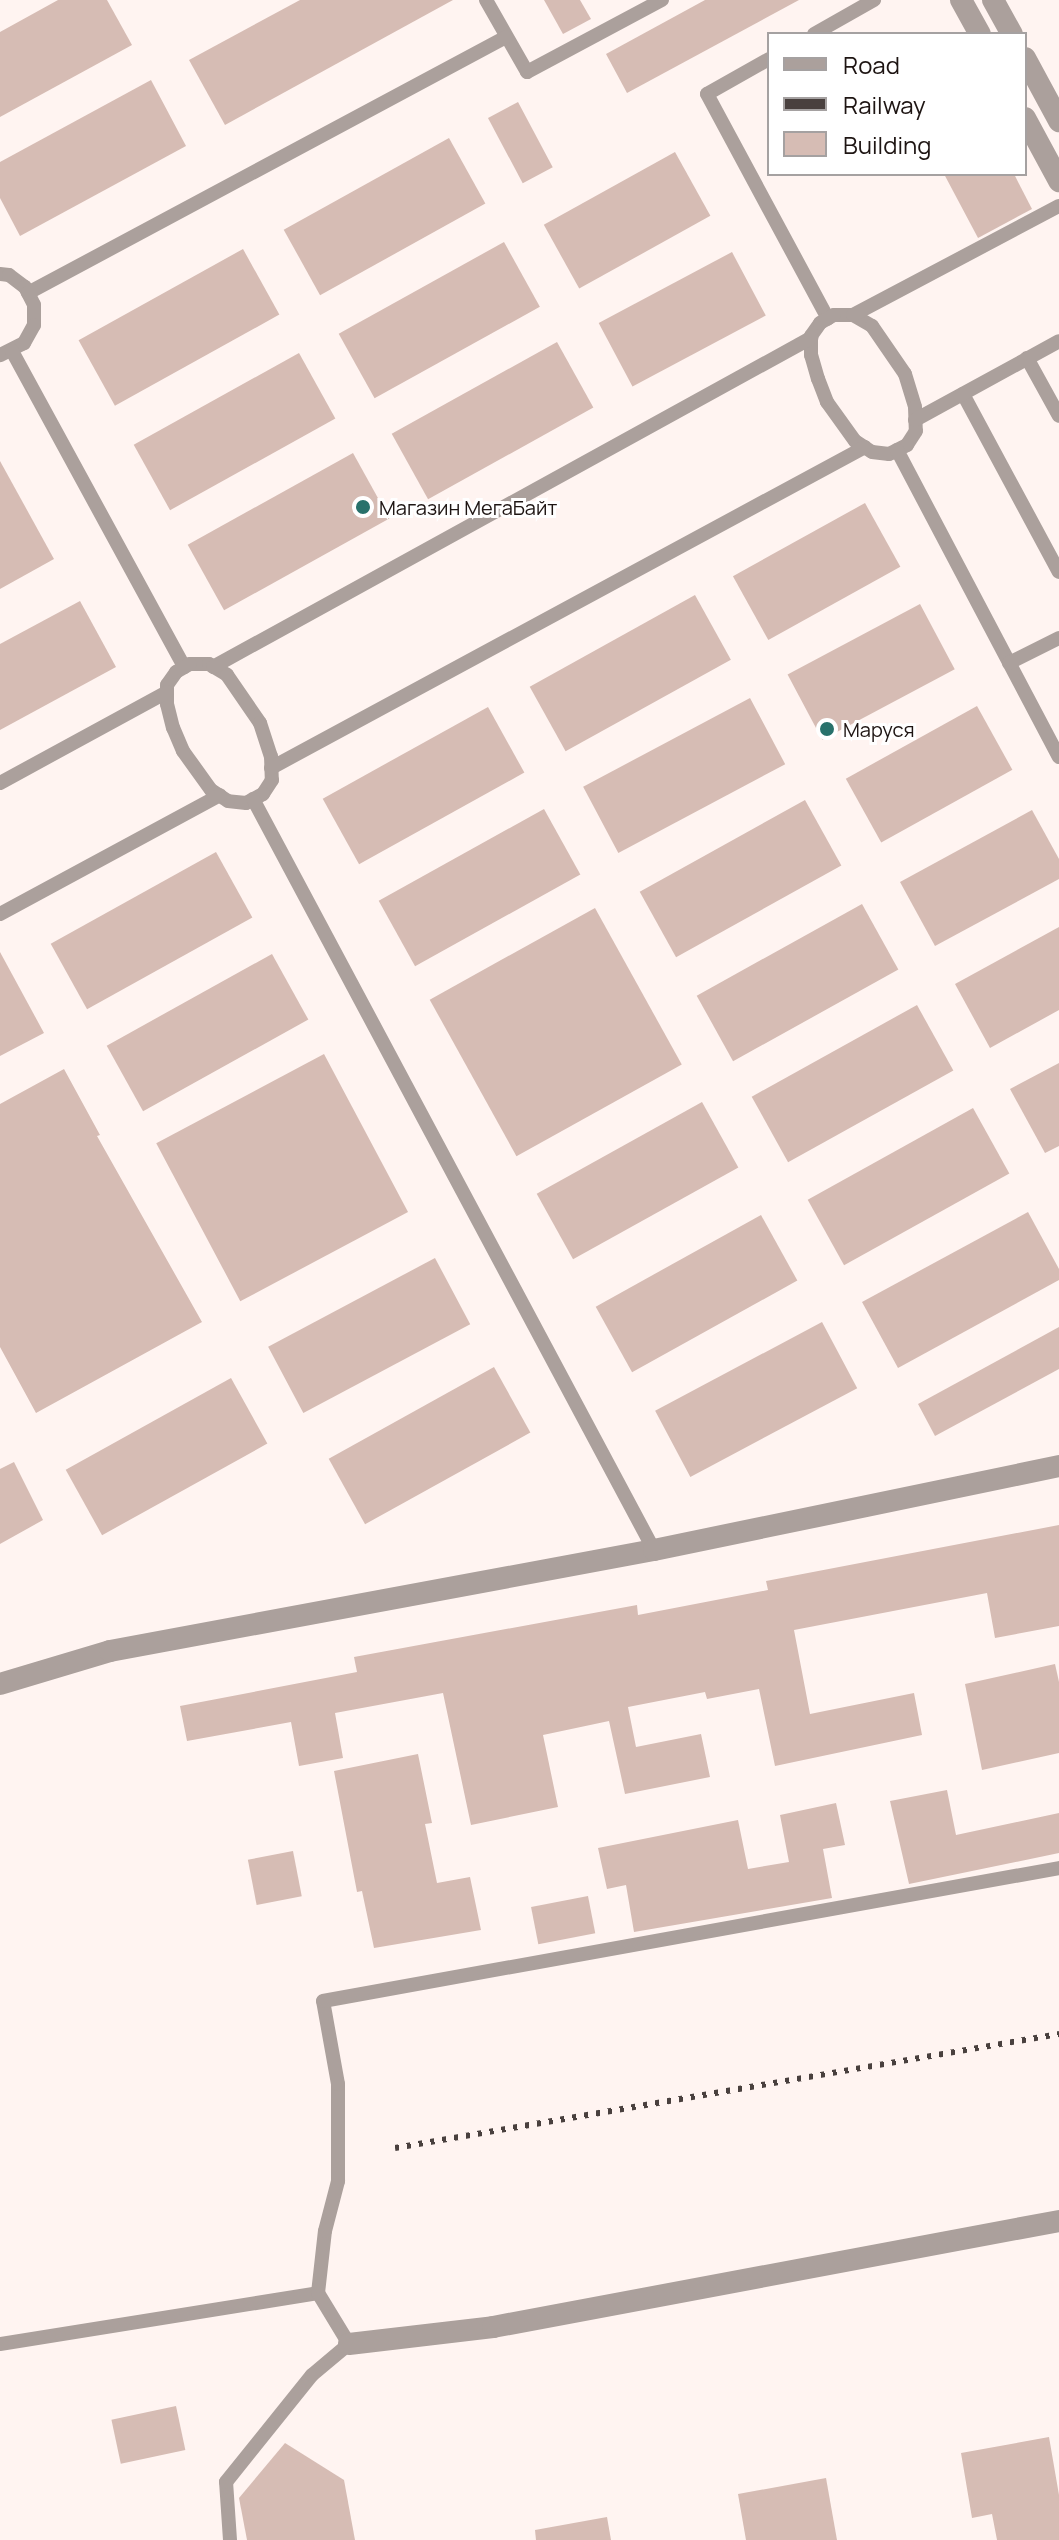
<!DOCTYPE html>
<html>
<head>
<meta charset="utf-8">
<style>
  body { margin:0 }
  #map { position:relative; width:1059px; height:2540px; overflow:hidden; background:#fff4f1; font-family:Manrope,sans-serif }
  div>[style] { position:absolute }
  .building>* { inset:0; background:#d6bcb4; transform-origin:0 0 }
  .service>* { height:14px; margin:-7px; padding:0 7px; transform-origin:7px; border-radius:7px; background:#aba09c }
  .minor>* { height:22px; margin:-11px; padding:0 11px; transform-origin:11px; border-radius:11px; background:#aba09c }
  .tertiary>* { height:22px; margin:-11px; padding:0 11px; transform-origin:11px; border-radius:11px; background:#aba09c }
  .rail>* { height:6px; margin-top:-3px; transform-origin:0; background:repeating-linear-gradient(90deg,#49403e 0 4px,transparent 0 12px) }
  .dots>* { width:22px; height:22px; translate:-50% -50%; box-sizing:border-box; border:4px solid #fff; border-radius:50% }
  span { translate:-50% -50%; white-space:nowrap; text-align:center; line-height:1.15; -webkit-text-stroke:6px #fff; paint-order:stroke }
  .poi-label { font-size:20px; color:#1e1513 }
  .left { translate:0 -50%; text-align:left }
  .legend { position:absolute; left:767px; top:32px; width:260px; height:144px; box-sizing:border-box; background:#fff; border:2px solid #a5a1a1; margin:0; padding:10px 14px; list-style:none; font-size:24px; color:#1e1513 }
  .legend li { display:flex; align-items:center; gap:16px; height:40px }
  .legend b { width:40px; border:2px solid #a5a1a1 }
</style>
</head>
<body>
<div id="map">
  <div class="building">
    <div style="clip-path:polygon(58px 0,107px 0,132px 45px,0 117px,0 32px)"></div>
    <div style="clip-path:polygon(300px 0,453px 0,225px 125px,189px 60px)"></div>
    <div style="clip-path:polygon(544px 0,580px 0,591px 19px,563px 34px)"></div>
    <div style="clip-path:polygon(705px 0,799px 0,627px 93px,606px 54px)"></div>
    <div style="clip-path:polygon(151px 80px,186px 146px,20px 236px,0 198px,0 162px)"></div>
    <div style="left:518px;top:102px;width:74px;height:34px;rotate:62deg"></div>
    <div style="left:449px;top:138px;width:75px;height:189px;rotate:61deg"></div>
    <div style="left:675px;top:152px;width:73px;height:150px;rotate:61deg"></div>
    <div style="clip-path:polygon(944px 174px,1014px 174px,1032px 209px,978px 238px)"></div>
    <div style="left:504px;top:242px;width:74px;height:189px;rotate:61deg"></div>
    <div style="left:243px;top:249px;width:75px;height:188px;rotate:61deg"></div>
    <div style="left:732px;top:252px;width:72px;height:151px;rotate:62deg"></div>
    <div style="left:557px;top:342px;width:75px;height:189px;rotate:61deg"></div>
    <div style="left:299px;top:353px;width:75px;height:189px;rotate:61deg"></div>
    <div style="left:353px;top:453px;width:75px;height:189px;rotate:61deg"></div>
    <div style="clip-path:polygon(0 461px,54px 559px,0 589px)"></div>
    <div style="left:865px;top:503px;width:73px;height:151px;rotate:61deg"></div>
    <div style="left:695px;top:595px;width:74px;height:189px;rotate:61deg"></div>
    <div style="clip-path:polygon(80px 601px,116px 667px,0 730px,0 644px)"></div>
    <div style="left:920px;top:604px;width:74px;height:150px;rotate:62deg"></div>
    <div style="left:750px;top:698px;width:75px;height:189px;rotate:62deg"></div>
    <div style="left:977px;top:706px;width:73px;height:150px;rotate:61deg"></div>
    <div style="left:488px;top:707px;width:75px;height:189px;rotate:61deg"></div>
    <div style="left:805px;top:800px;width:75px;height:189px;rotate:61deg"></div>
    <div style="left:544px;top:809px;width:75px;height:189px;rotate:61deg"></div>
    <div style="clip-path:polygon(1032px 810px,1059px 859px,1059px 879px,935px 946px,900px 882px)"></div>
    <div style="left:216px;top:852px;width:75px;height:189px;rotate:61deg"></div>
    <div style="left:862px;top:904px;width:75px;height:189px;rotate:61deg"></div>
    <div style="left:595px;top:908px;width:179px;height:189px;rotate:61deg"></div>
    <div style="clip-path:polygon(1059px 927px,1059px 1010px,990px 1048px,955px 984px)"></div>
    <div style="clip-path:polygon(0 952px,44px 1033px,0 1056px)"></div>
    <div style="left:272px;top:954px;width:75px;height:189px;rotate:61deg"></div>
    <div style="left:917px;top:1005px;width:75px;height:189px;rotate:61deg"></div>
    <div style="left:324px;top:1054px;width:179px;height:190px;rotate:62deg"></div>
    <div style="clip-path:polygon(1059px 1063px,1059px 1146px,1045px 1153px,1010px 1089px)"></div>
    <div style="clip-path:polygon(64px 1069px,100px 1135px,97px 1136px,202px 1322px,36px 1413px,0 1347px,0 1104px)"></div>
    <div style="left:702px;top:1102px;width:75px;height:189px;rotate:61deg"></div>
    <div style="left:973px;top:1108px;width:75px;height:189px;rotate:61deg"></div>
    <div style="clip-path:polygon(1028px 1212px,1059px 1269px,1059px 1280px,898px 1368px,862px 1302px)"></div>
    <div style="left:761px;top:1215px;width:75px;height:189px;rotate:61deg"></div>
    <div style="left:435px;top:1258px;width:75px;height:189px;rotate:62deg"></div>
    <div style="left:822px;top:1322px;width:75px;height:189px;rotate:62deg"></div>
    <div style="clip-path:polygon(1059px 1327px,1059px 1369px,935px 1436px,918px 1404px)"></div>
    <div style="left:494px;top:1367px;width:75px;height:189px;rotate:61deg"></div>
    <div style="left:231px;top:1378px;width:75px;height:189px;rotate:61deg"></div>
    <div style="clip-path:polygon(14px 1462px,43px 1520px,0 1544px,0 1469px)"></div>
    <div style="clip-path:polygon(1059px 1525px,1059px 1626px,995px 1638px,987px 1593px,794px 1630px,810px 1714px,914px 1693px,922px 1735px,775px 1766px,759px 1689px,707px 1699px,705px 1692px,628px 1707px,636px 1747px,701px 1734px,710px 1777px,625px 1794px,609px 1721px,543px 1735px,558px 1807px,471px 1825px,443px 1693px,335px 1713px,343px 1758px,299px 1766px,291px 1722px,187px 1741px,180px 1706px,357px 1672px,354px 1657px,637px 1605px,638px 1615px,768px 1590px,766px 1581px)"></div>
    <div style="clip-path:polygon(1055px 1664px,1059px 1682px,1059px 1753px,982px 1770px,965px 1684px)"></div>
    <div style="clip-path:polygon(418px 1754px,432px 1823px,425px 1824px,437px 1883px,470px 1877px,481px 1930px,374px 1948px,362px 1891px,357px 1892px,334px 1771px)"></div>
    <div style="clip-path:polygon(947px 1790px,956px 1835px,1059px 1813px,1059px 1853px,909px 1884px,890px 1801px)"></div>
    <div style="clip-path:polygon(836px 1803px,845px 1845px,823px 1849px,832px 1898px,634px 1932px,626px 1885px,607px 1889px,598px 1848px,738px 1820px,748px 1869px,789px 1862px,780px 1815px)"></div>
    <div style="left:293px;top:1851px;width:46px;height:46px;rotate:79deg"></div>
    <div style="left:588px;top:1896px;width:38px;height:58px;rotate:79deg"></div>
    <div style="left:176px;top:2406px;width:45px;height:66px;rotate:78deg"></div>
    <div style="clip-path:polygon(1049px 2437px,1059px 2495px,1059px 2540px,997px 2540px,992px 2514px,972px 2518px,961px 2453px)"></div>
    <div style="clip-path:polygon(285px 2443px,344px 2480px,355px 2540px,247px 2540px,239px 2498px)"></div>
    <div style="clip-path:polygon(826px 2478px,837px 2540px,746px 2540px,738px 2494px)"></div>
    <div style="clip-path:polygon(607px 2517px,611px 2540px,536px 2540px,535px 2530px)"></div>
  </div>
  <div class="service">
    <div style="left:486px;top:0;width:83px;rotate:60.3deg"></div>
    <div style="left:527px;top:72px;width:153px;rotate:-28.1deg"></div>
    <div style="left:814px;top:34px;width:69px;rotate:-29.5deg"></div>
    <div style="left:769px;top:59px;width:71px;rotate:150.6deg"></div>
    <div style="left:707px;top:94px;width:255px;rotate:61.7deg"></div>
    <div style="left:0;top:274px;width:9px;rotate:6deg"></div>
    <div style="left:9px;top:275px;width:20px;rotate:37deg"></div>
    <div style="left:25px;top:287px;width:20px;rotate:63deg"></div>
    <div style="left:34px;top:305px;width:20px;rotate:90deg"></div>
    <div style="left:34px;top:325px;width:21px;rotate:119deg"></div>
    <div style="left:24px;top:343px;width:27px;rotate:153deg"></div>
    <div style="left:28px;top:293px;width:542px;rotate:-28.17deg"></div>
    <div style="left:834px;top:315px;width:19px"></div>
    <div style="left:853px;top:315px;width:22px;rotate:30deg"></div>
    <div style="left:872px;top:326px;width:58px;rotate:55.5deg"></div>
    <div style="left:905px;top:374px;width:34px;rotate:73deg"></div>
    <div style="left:915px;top:407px;width:24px;rotate:88deg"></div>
    <div style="left:916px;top:431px;width:17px;rotate:123deg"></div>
    <div style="left:907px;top:445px;width:20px;rotate:153deg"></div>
    <div style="left:889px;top:454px;width:17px;rotate:-173deg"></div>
    <div style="left:872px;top:452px;width:20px;rotate:-147deg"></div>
    <div style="left:855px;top:441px;width:48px;rotate:-125.7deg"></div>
    <div style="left:827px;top:402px;width:25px;rotate:-111deg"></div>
    <div style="left:818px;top:379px;width:25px;rotate:-106deg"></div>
    <div style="left:811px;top:355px;width:19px;rotate:-90deg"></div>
    <div style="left:811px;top:336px;width:16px;rotate:-55deg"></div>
    <div style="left:820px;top:323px;width:16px;rotate:-30deg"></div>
    <div style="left:853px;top:315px;width:233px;rotate:-27.9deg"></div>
    <div style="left:12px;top:351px;width:360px;rotate:61.4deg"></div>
    <div style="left:1027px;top:358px;width:66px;rotate:61.1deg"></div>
    <div style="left:963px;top:394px;width:202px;rotate:61.7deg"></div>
    <div style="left:915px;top:420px;width:164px;rotate:-28.7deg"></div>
    <div style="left:897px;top:450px;width:347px;rotate:62.2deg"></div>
    <div style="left:1009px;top:663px;width:56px;rotate:-26.6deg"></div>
    <div style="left:190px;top:664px;width:19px"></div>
    <div style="left:209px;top:664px;width:21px;rotate:31deg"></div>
    <div style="left:227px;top:675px;width:58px;rotate:55.5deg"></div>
    <div style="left:260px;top:723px;width:35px;rotate:72deg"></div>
    <div style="left:271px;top:756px;width:24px;rotate:88deg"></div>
    <div style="left:272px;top:780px;width:17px;rotate:123deg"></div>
    <div style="left:263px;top:794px;width:19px;rotate:152deg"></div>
    <div style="left:246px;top:803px;width:18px;rotate:-174deg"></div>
    <div style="left:228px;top:801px;width:20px;rotate:-147deg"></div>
    <div style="left:211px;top:790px;width:48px;rotate:-125.7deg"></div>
    <div style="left:183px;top:751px;width:25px;rotate:-113deg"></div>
    <div style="left:173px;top:728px;width:25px;rotate:-104deg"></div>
    <div style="left:167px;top:704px;width:19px;rotate:-90deg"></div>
    <div style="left:167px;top:685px;width:16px;rotate:-55deg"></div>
    <div style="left:176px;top:672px;width:16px;rotate:-30deg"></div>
    <div style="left:213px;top:667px;width:683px;rotate:-28.82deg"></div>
    <div style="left:271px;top:768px;width:675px;rotate:-28.39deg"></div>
    <div style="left:0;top:783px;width:190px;rotate:-28.6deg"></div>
    <div style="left:253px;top:799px;width:851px;rotate:61.9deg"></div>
    <div style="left:0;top:914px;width:250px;rotate:-28.4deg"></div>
    <div style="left:0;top:2344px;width:322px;rotate:-9.1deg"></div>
    <div style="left:230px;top:2540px;width:58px;rotate:-93.9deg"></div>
    <div style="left:226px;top:2482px;width:137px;rotate:-51.2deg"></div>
    <div style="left:312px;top:2375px;width:48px;rotate:-40deg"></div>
    <div style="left:349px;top:2344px;width:60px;rotate:-121.3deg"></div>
    <div style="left:318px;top:2293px;width:62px;rotate:-83.6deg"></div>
    <div style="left:325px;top:2231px;width:52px;rotate:-75.4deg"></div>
    <div style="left:338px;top:2181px;width:97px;rotate:-90deg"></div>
    <div style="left:338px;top:2084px;width:84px;rotate:-100.2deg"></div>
    <div style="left:323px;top:2001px;width:748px;rotate:-10.24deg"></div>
  </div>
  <div class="minor">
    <div style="left:349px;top:2344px;width:145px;rotate:-6.7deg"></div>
    <div style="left:493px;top:2327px;width:576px;rotate:-10.61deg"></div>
  </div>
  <div class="tertiary">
    <div style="left:961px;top:0;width:39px;rotate:61deg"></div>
    <div style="left:993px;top:0;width:39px;rotate:61deg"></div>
    <div style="left:1025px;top:58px;width:72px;rotate:61.6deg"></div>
    <div style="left:1025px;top:118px;width:72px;rotate:61.6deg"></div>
    <div style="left:0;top:1684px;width:115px;rotate:-16.7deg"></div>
    <div style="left:110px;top:1651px;width:553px;rotate:-10.52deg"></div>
    <div style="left:654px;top:1550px;width:414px;rotate:-11.7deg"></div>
  </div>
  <div class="rail">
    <div style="left:395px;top:2148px;width:674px;rotate:-9.74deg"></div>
  </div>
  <div class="dots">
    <div style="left:363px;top:507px;background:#28716b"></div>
    <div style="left:827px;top:729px;background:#28716b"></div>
  </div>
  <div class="poi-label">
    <span class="left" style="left:379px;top:507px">Магазин МегаБайт</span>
    <span class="left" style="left:843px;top:729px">Маруся</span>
  </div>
  <ul class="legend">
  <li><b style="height:10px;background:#aba09c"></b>Road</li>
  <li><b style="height:10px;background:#49403e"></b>Railway</li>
  <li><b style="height:22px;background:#d6bcb4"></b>Building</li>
  </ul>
</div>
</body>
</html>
